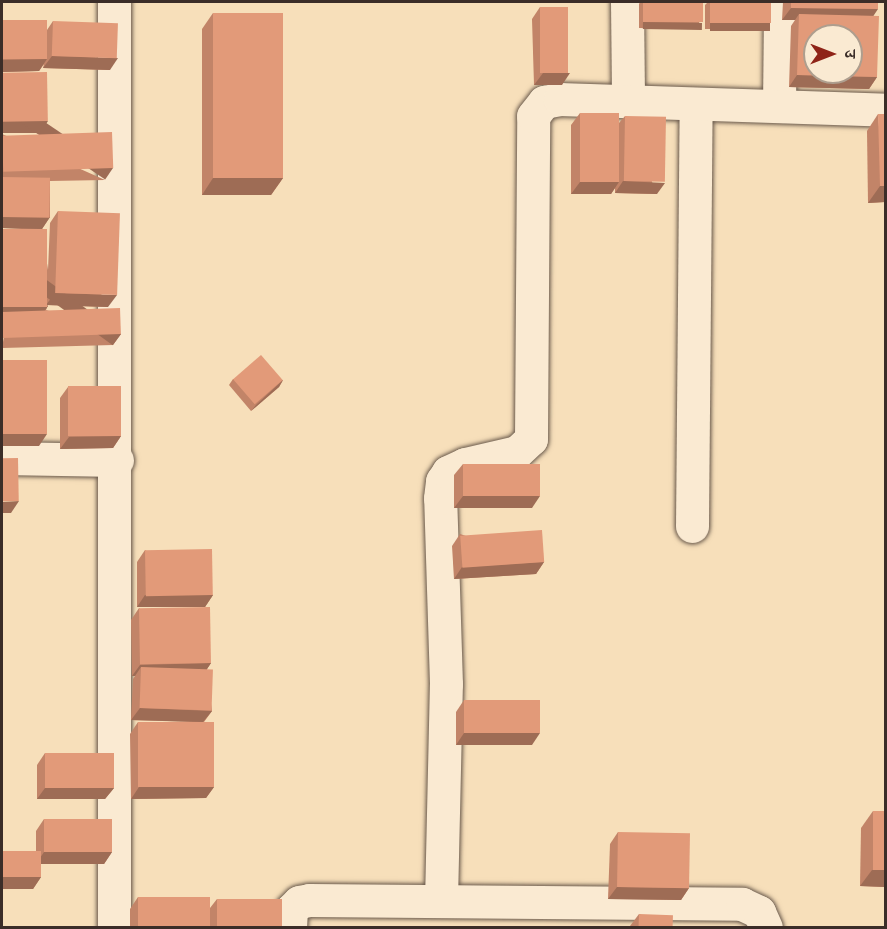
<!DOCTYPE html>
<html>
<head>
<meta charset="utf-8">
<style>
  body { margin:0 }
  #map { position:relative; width:887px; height:929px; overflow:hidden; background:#f7dfba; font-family:"IM FELL English","Noto Serif Devanagari",serif }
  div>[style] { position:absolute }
  .roads { filter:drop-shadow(0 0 2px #6a5a4c) drop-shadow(0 0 2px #6a5a4c) }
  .street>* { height:33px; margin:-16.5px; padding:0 16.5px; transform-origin:16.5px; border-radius:16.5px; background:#faead2 }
  .wall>* { inset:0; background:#c28468 }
  .shaded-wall>* { inset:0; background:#9e6c55; transform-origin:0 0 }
  .building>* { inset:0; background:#e29a79; transform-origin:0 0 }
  span { translate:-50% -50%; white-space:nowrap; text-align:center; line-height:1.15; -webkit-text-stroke:6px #faead2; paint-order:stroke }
  .frame { position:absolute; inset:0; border:3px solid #3b2d28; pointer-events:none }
  .north { position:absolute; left:803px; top:24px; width:60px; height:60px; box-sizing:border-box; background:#faead2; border:2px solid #ae9e8e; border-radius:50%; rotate:90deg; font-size:16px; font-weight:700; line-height:24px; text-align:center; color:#3b2d28 }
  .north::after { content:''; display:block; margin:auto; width:21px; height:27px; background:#8f2418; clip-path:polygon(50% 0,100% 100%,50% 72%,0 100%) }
</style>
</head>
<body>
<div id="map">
  <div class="roads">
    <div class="street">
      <div style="left:627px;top:2px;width:99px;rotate:89.4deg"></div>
      <div style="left:779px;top:106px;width:104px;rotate:-89.4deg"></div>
      <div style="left:2px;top:458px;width:115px;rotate:1deg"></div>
      <div style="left:692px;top:526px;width:422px;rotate:-89.5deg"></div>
      <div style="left:441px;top:901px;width:217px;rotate:-88.7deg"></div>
      <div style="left:446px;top:684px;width:186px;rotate:-91.8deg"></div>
      <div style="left:440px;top:498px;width:17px;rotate:-83deg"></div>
      <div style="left:442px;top:481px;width:11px;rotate:-56deg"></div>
      <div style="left:448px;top:472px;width:19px;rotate:-25deg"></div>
      <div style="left:465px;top:464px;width:53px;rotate:-13deg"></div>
      <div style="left:517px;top:452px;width:19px;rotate:-43deg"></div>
      <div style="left:531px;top:439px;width:323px;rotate:-89.6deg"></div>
      <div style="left:533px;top:116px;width:18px;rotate:-52deg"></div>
      <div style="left:544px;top:102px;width:16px;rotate:-11deg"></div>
      <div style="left:560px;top:99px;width:326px;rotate:1.9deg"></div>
      <div style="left:114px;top:928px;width:926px;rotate:-90deg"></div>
      <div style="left:290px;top:928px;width:18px;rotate:-87deg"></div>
      <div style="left:291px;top:910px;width:11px;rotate:-45deg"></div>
      <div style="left:299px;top:902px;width:10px;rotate:-11deg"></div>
      <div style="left:309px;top:900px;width:433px;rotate:0.5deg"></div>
      <div style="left:742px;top:904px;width:19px;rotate:25deg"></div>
      <div style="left:759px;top:912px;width:17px;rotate:66deg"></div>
    </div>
  </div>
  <div class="wall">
    <div style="clip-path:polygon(640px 2px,703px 2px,698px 29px,639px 28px,639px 4px)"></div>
    <div style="clip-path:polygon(708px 2px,771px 2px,770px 23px,766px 29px,705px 29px,705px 5px)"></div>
    <div style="clip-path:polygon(783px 2px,878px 2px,873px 16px,877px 77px,869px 89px,789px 87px,791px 26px,795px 20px,782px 20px)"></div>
    <div style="clip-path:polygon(540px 7px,562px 85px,534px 85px,532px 19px)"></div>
    <div style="clip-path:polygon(213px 13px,283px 178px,271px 195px,202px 195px,202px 29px)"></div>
    <div style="clip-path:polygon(2px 21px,47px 30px,53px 21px,110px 70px,43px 68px,44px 64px,39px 71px,2px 72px)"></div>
    <div style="clip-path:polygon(580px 113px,619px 123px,625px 116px,657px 194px,615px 193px,615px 188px,611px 194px,571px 194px,571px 125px)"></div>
    <div style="clip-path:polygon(878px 114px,885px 202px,868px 203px,867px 131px)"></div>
    <div style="clip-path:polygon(2px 134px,105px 180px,50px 181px,50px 217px,42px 229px,48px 270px,50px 223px,58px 211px,108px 307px,48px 305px,46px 310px,121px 334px,113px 345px,2px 348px,22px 229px,2px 228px)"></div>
    <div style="clip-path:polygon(233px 379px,283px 380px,279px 387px,251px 411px,229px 385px)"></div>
    <div style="clip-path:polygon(68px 387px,121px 436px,113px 448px,60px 449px,60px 398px)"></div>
    <div style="clip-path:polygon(463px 464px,532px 508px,454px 508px,454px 475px)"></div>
    <div style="clip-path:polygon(460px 534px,544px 562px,536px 574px,454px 579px,452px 546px)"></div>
    <div style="clip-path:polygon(145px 550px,213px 595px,205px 607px,137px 607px,137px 562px)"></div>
    <div style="clip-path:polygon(139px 608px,211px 663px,207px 669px,212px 711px,204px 722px,214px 787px,206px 798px,131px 799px,130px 734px,138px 722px,193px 722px,131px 720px,133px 679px,135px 676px,132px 676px,131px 620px)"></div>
    <div style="clip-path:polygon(464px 700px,532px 745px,456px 745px,456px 712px)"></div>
    <div style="clip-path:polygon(45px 753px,114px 788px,105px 799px,37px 799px,37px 765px)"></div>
    <div style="clip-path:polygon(873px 811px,885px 887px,860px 886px,861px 828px)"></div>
    <div style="clip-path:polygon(44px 819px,112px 852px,104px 864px,41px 864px,41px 877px,33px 889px,2px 889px,36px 851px,36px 831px)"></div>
    <div style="clip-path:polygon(618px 832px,689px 888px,681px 900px,608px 899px,610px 844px)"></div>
    <div style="clip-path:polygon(138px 897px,210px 908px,217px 899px,282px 927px,130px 927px,130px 909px)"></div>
    <div style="clip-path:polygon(639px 914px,673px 927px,630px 927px,630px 926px)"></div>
  </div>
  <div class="shaded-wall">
    <div style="clip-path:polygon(791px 8px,878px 9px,870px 21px,799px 14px,795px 20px,782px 20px)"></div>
    <div style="left:643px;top:22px;width:59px;height:7px;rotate:1deg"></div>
    <div style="left:710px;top:23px;width:60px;height:8px"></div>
    <div style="clip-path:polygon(52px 56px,118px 58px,110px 70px,43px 68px)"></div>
    <div style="clip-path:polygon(47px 59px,39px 71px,2px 72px,2px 60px)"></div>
    <div style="clip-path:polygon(543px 73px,570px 73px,562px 85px,534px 85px)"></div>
    <div style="clip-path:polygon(797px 75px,877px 77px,869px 89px,789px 87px)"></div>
    <div style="clip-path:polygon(2px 121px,48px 121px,40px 133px,2px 133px)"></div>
    <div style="left:113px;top:168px;width:14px;height:111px;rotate:124deg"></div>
    <div style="clip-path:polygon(213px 178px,283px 178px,271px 195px,202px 195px)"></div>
    <div style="clip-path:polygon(623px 181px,665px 183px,657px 194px,615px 193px)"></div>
    <div style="clip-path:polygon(580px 182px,619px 182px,611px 194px,571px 194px)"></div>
    <div style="clip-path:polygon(880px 186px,885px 186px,885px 202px,868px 203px)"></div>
    <div style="clip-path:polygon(2px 217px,50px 217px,42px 229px,2px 228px)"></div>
    <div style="clip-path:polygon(55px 293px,117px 295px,108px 307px,46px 305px)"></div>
    <div style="clip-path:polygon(48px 306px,40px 318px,2px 318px,2px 307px)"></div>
    <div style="left:121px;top:334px;width:14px;height:119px;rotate:126deg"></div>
    <div style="clip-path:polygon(283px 380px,279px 387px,251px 411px,256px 405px)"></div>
    <div style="clip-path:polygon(2px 434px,47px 434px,39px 446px,2px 446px)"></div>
    <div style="clip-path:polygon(121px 436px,113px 448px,60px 449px,69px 437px)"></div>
    <div style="clip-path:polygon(463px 496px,540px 496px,532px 508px,454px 508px)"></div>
    <div style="clip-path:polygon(19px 501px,11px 513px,2px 513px,2px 502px)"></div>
    <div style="clip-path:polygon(544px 562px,536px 574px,454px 579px,462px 567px)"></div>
    <div style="clip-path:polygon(145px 595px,213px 595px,205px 607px,137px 607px)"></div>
    <div style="clip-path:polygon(211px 663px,203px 675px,141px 667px,135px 676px,132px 676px,140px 665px)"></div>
    <div style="clip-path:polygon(140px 708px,212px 711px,203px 722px,131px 720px)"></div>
    <div style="clip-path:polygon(464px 733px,540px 733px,532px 745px,456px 745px)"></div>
    <div style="clip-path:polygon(139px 787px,214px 787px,206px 798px,131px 799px)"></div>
    <div style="clip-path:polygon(45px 788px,114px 788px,105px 799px,37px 799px)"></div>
    <div style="clip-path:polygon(44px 852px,112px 852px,104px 864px,36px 864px)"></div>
    <div style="clip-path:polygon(872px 870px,885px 870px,885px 887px,860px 886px)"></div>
    <div style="clip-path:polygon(2px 877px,41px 877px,33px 889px,2px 889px)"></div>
    <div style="clip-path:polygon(617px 887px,689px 888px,681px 900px,608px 899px)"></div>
  </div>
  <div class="building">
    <div style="left:643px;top:2px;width:60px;height:20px"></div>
    <div style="left:710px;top:2px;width:61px;height:21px"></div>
    <div style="clip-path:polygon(791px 2px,878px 2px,878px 9px,791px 8px)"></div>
    <div style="left:540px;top:7px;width:28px;height:66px"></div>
    <div style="left:213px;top:13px;width:70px;height:165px"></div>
    <div style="clip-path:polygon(evenodd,799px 14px,879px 16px,877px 77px,797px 75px,799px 14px,815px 36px,851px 36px,851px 72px,815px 72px,815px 36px)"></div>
    <div style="left:47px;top:20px;width:39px;height:45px;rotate:90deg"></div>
    <div style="left:53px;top:21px;width:65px;height:35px;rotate:2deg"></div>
    <div style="left:47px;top:72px;width:49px;height:45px;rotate:89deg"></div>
    <div style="left:580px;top:113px;width:39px;height:69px"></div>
    <div style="clip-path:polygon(878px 114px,885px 114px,885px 186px,880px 186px)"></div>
    <div style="left:625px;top:116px;width:41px;height:65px;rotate:1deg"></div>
    <div style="left:112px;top:132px;width:36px;height:110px;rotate:88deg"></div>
    <div style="left:2px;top:177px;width:48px;height:40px;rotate:1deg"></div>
    <div style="left:58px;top:211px;width:62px;height:82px;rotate:2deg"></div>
    <div style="left:2px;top:229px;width:45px;height:78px"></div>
    <div style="left:120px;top:308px;width:26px;height:118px;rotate:88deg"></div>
    <div style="left:261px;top:355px;width:33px;height:37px;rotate:49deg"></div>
    <div style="left:2px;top:360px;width:45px;height:74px"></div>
    <div style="left:121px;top:386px;width:50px;height:53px;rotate:90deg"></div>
    <div style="left:18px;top:458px;width:43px;height:16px;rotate:89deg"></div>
    <div style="left:463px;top:464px;width:77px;height:32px"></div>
    <div style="left:542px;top:530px;width:32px;height:82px;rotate:86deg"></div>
    <div style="left:212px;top:549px;width:46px;height:67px;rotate:89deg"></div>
    <div style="left:210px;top:607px;width:56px;height:71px;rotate:89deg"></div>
    <div style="left:141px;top:667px;width:72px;height:41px;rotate:2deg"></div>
    <div style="left:464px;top:700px;width:76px;height:33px"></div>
    <div style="left:138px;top:722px;width:76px;height:65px"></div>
    <div style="left:45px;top:753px;width:69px;height:35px"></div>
    <div style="left:873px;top:811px;width:12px;height:59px"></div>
    <div style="left:44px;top:819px;width:68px;height:33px"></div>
    <div style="left:618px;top:832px;width:72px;height:55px;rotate:1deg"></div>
    <div style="left:2px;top:851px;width:39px;height:26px"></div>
    <div style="left:138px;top:897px;width:72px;height:30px"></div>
    <div style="left:217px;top:899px;width:65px;height:28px"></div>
    <div style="left:639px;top:914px;width:34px;height:13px;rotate:2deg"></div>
  </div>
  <div class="frame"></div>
  <div class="north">उ</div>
</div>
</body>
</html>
